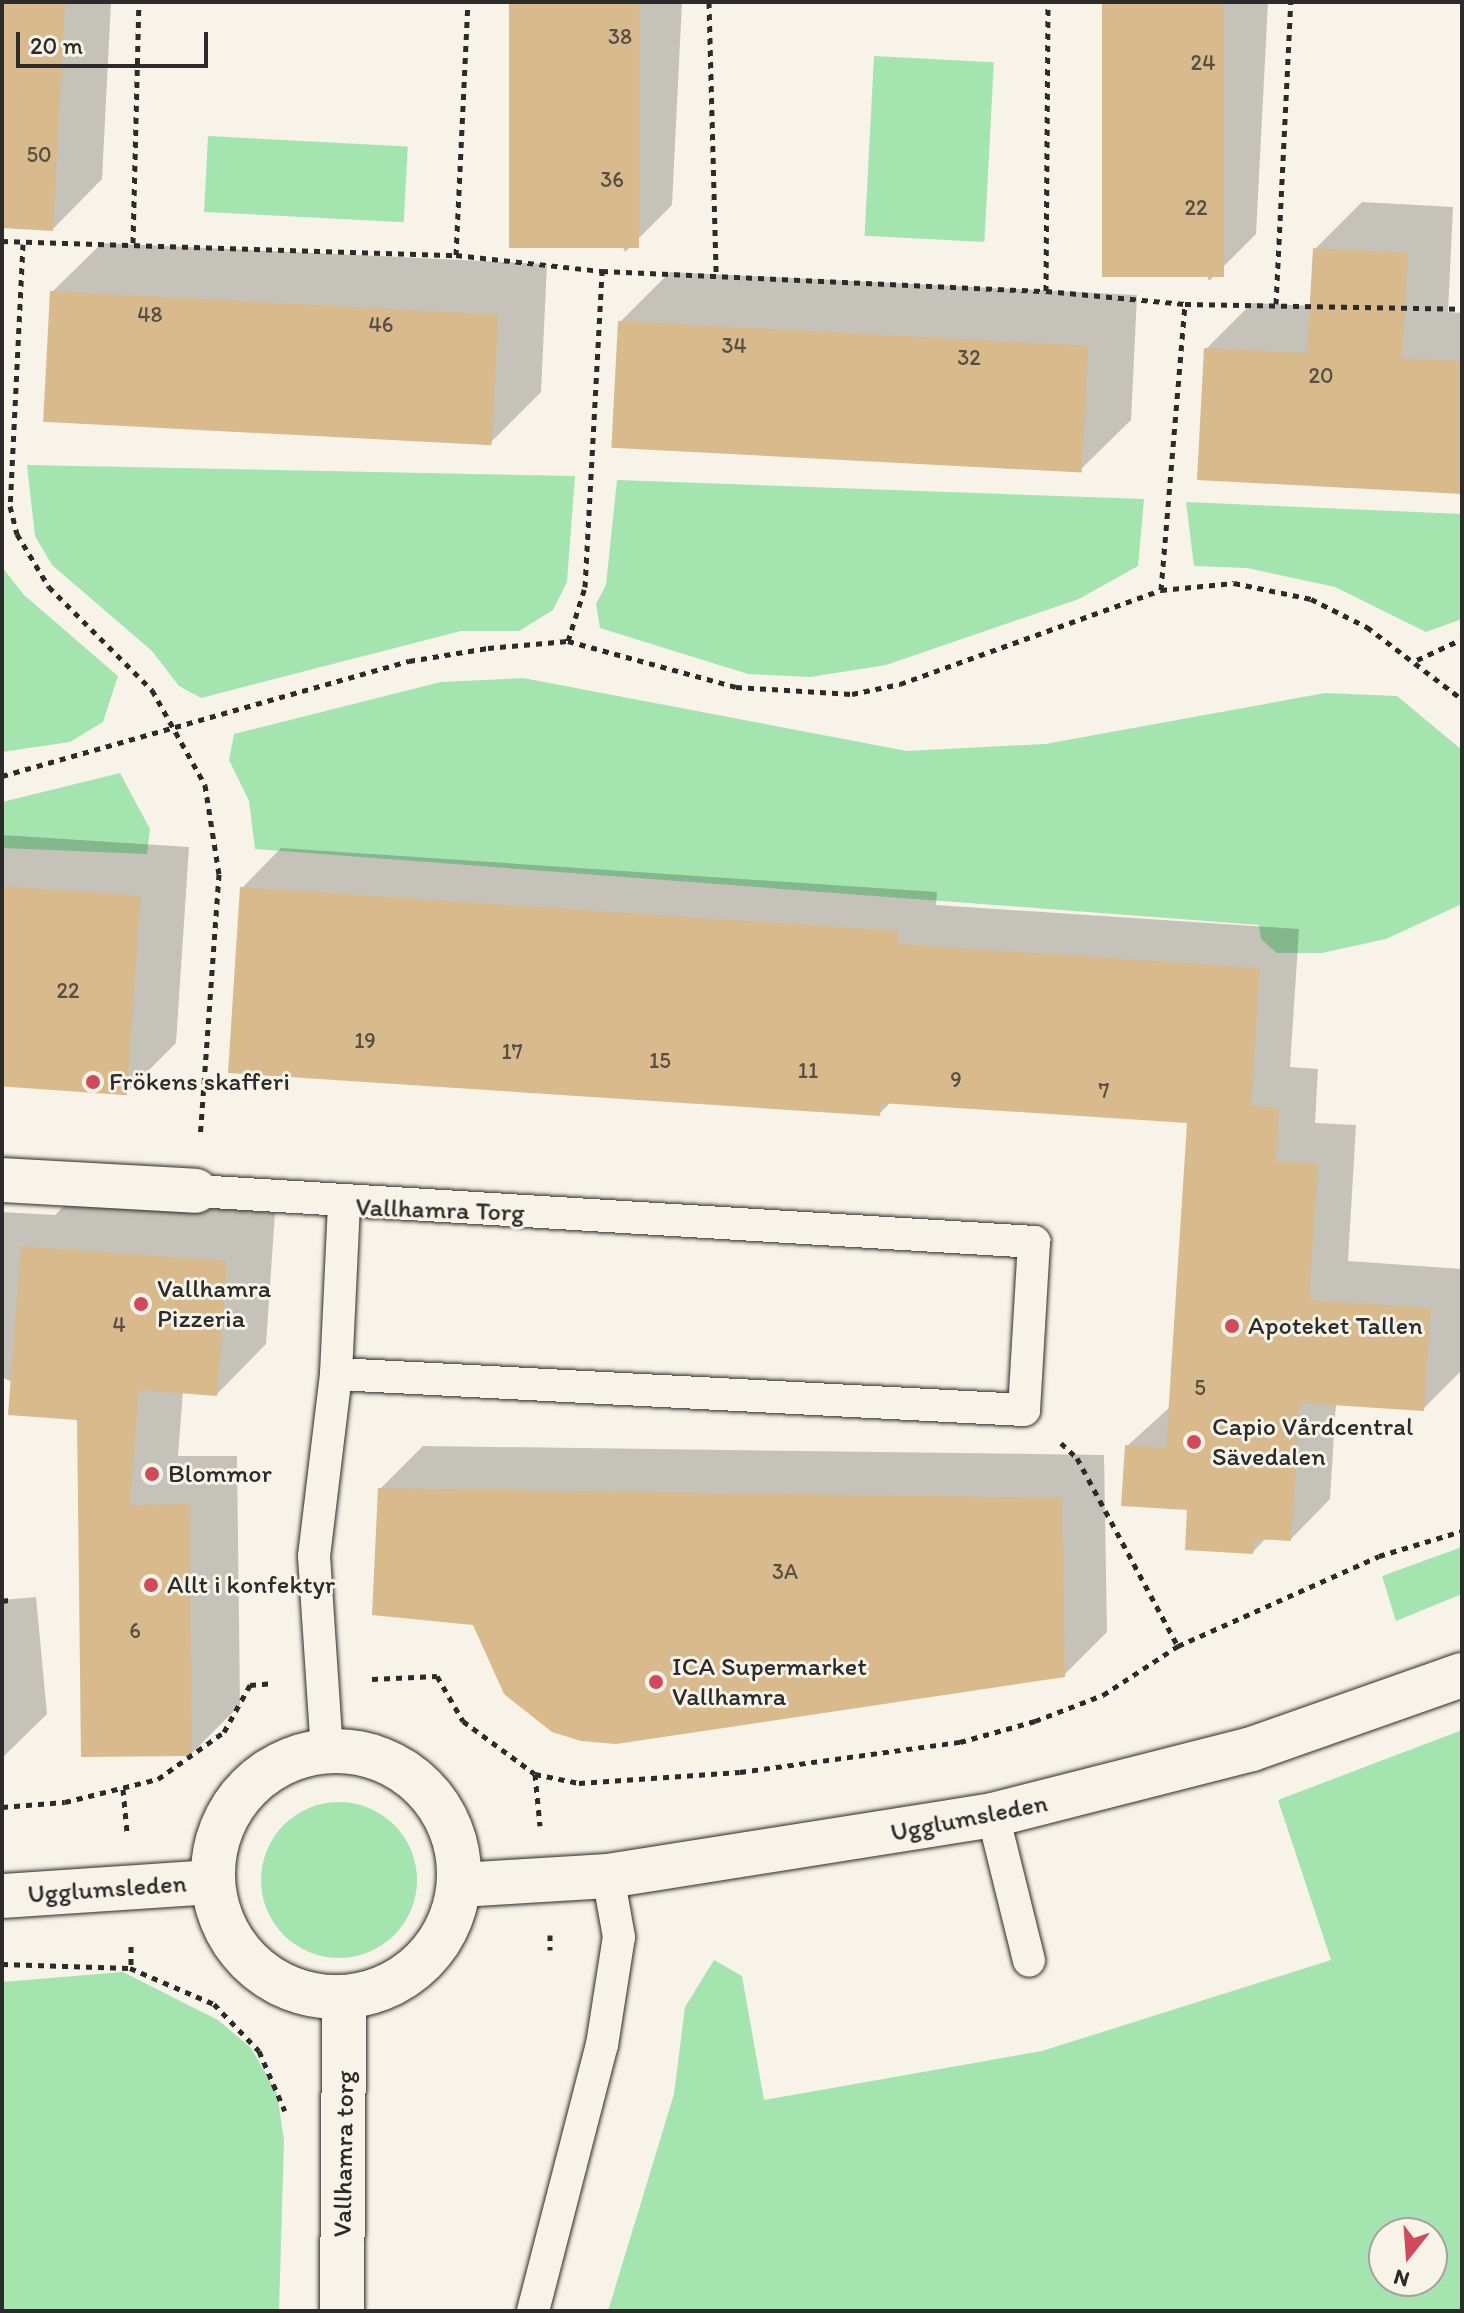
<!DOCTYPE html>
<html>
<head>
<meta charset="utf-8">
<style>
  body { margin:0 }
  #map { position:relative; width:1464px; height:2313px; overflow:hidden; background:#f7f3e8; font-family:Itim,sans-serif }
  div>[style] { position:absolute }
  .green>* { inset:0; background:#a4e5af; transform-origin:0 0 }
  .round { border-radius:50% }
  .shadow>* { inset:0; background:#0003 }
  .building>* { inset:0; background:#d8ba8c; transform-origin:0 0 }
  .path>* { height:5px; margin-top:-2.5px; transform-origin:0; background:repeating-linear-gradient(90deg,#2b2b2b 0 6px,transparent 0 12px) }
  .roads { filter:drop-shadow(0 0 2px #2b2b2b) drop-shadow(0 0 2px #2b2b2b) }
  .service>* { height:32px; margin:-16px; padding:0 16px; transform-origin:16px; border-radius:16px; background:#f7f3e8 }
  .minor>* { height:44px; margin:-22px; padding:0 22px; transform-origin:22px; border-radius:22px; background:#f7f3e8 }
  .tertiary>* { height:44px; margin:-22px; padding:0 22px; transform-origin:22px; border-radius:22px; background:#f7f3e8 }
  .tertiary>.ring { margin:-22px; padding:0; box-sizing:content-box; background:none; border:44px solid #f7f3e8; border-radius:50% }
  .dots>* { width:22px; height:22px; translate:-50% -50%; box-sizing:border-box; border:4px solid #f7f3e8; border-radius:50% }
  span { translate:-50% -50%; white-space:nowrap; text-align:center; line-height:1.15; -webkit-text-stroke:6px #f7f3e8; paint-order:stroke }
  .number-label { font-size:22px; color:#564f43 }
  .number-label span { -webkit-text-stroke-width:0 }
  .poi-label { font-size:26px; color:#2b2b2b }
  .left { translate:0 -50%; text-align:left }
  .street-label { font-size:26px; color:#2b2b2b }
  .frame { position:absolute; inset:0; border:4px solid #2b2b2b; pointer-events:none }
  .north { position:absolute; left:1368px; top:2217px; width:80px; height:80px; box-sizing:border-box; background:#f7f3e8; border:2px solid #a5a39c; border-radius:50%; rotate:197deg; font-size:22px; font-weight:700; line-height:32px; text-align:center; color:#2b2b2b }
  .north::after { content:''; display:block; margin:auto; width:28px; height:36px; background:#d1495b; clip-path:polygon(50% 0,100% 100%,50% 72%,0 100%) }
  .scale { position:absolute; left:16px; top:32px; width:192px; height:36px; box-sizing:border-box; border:4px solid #2b2b2b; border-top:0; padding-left:10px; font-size:24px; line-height:28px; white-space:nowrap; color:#2b2b2b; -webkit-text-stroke:6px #f7f3e8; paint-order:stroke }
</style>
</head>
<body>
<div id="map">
  <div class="green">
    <div style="left:874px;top:56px;width:120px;height:180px;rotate:3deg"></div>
    <div style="left:208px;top:136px;width:200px;height:76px;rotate:3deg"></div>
    <div style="clip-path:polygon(27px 465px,575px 476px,567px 582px,553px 610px,519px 631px,461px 631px,201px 698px,179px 686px,152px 651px,52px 565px,35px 536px)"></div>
    <div style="clip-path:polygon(617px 480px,1144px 499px,1138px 566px,1079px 599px,886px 665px,810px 677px,748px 674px,600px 628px,596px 604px,606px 585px)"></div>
    <div style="clip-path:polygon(1186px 502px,1462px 514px,1462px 619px,1426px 632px,1335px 587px,1247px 568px,1194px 566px)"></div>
    <div style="clip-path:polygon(2px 567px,24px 595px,118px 676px,103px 722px,70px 742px,2px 752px)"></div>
    <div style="clip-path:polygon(523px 678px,907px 751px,1045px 744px,1325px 693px,1397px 696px,1462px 750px,1462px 904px,1386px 939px,1322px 953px,1277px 953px,1261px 939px,1259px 925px,255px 849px,249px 801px,229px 760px,234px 734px,441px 682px)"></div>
    <div style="clip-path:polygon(120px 773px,150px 829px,147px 854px,2px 848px,2px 802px)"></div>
    <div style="clip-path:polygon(1462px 1547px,1462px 1594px,1396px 1621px,1382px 1576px)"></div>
    <div style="clip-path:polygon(evenodd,1462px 1730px,1462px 2311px,608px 2311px,674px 2094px,685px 2007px,714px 1960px,742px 1976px,764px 2100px,1042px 2051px,1331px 1960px,1278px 1800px,1462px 1730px,1384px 2233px,1432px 2233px,1432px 2281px,1384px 2281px,1384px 2233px)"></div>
    <div class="round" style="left:261px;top:1802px;width:156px;height:156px"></div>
    <div style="clip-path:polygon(123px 1972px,218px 2020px,251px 2048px,277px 2093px,284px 2140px,279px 2311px,2px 2311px,2px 1982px)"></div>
  </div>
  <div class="shadow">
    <div style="clip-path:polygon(2px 2px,111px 2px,102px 179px,53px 229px,2px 226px)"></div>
    <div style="clip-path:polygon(511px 2px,682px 2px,672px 205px,625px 252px)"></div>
    <div style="clip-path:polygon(1104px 2px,1268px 2px,1256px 234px,1209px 281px)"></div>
    <div style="clip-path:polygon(1362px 202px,1453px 207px,1448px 312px,1462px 313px,1462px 492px,1206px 349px,1252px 303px,1312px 306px,1315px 249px)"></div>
    <div style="clip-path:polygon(102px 243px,547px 264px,541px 392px,492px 441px,52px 292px)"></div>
    <div style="clip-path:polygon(670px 272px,1137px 295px,1131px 420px,1081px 469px,620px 322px)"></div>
    <div style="clip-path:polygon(2px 835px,189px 847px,176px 1043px,126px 1093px,2px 1084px)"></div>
    <div style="clip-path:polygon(281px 848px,937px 892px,936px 905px,1299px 929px,1290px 1067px,1318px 1069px,1315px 1123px,1356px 1125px,1348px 1261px,1462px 1269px,1462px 1370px,1423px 1409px,1336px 1403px,1330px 1499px,1291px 1539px,1267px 1537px,1253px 1552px,1189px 1508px,1127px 1446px,1170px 1407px,1189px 1121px,891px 1102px,879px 1114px,242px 888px)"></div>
    <div style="clip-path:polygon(72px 1198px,275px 1213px,266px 1344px,217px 1394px,183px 1391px,178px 1456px,237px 1456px,240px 1705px,191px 1754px,79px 1418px,2px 1377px,2px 1212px,55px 1215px)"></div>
    <div style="clip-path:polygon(423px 1446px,1104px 1455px,1107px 1632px,1064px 1675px,380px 1489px)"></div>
    <div style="clip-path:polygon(36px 1597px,47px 1714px,2px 1758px,2px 1600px)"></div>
  </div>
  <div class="building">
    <div style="clip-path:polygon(2px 2px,65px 2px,53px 231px,2px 228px)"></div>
    <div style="left:509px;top:2px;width:130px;height:246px"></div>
    <div style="left:1102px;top:2px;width:122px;height:275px"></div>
    <div style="clip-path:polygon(1313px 248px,1408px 253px,1402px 358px,1462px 361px,1462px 494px,1197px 480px,1204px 348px,1307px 353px)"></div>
    <div style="left:50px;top:291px;width:449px;height:131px;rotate:3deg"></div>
    <div style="left:618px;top:321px;width:471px;height:127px;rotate:3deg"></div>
    <div style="left:2px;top:886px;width:139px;height:200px;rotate:4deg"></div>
    <div style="clip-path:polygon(240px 887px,899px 931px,898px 944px,1260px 968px,1251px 1106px,1279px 1108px,1276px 1161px,1318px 1164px,1309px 1300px,1431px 1308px,1424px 1411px,1300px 1403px,1291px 1541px,1255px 1539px,1253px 1554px,1185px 1550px,1187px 1510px,1121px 1506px,1125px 1445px,1166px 1448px,1187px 1123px,881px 1103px,880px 1116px,228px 1073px)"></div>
    <div style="clip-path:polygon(21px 1246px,227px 1261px,217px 1396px,139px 1390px,130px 1505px,189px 1504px,192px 1756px,81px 1757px,77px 1420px,8px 1415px)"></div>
    <div style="clip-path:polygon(378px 1488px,1062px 1498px,1065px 1677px,616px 1744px,581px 1741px,552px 1732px,504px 1694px,473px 1625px,372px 1615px)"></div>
  </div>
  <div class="path">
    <div style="left:709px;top:2px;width:273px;rotate:88.5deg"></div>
    <div style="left:2px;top:241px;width:454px;rotate:1.8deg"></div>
    <div style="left:456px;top:255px;width:147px;rotate:6.3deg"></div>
    <div style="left:602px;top:271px;width:444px;rotate:2.6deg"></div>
    <div style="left:1046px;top:291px;width:140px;rotate:5.3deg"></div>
    <div style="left:1185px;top:304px;width:277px;rotate:1deg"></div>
    <div style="left:133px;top:243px;width:241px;rotate:-88.6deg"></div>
    <div style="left:23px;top:244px;width:262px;rotate:92.8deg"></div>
    <div style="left:10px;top:506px;width:29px;rotate:76deg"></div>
    <div style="left:17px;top:534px;width:62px;rotate:58.9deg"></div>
    <div style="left:49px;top:587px;width:146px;rotate:45deg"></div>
    <div style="left:152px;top:690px;width:109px;rotate:60.8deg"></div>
    <div style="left:205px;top:785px;width:90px;rotate:81.1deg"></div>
    <div style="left:219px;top:874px;width:264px;rotate:94.1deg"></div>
    <div style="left:456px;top:255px;width:253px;rotate:-87.3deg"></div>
    <div style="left:1046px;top:291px;width:289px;rotate:-89.6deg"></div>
    <div style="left:1276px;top:304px;width:302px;rotate:-87.2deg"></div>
    <div style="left:1161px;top:590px;width:287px;rotate:-85.2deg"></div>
    <div style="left:568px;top:641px;width:57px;rotate:-72.5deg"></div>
    <div style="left:585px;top:587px;width:316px;rotate:-86.9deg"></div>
    <div style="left:1417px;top:660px;width:50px;rotate:-25deg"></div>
    <div style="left:2px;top:776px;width:423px;rotate:-15.8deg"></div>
    <div style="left:409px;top:661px;width:80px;rotate:-9.3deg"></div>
    <div style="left:488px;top:648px;width:80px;rotate:-5deg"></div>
    <div style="left:568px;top:641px;width:174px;rotate:15.3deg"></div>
    <div style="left:736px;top:687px;width:116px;rotate:3.5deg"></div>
    <div style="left:852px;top:694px;width:49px;rotate:-11.8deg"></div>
    <div style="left:900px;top:684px;width:277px;rotate:-19.8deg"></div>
    <div style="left:1161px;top:590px;width:73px;rotate:-5.5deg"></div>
    <div style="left:1234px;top:583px;width:79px;rotate:11.7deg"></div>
    <div style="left:1311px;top:599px;width:63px;rotate:26.6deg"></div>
    <div style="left:1367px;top:627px;width:119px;rotate:37.2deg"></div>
    <div style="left:1061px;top:1443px;width:22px;rotate:43deg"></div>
    <div style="left:1077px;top:1458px;width:213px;rotate:61.8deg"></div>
    <div style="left:2px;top:1601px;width:7px;rotate:-8deg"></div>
    <div style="left:372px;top:1679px;width:65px;rotate:-2.6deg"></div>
    <div style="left:437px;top:1676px;width:52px;rotate:60deg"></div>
    <div style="left:463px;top:1721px;width:89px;rotate:36.4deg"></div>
    <div style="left:535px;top:1774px;width:45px;rotate:11.6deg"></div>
    <div style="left:579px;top:1783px;width:161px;rotate:-3.9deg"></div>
    <div style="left:740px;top:1772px;width:222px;rotate:-7.8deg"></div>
    <div style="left:960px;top:1742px;width:78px;rotate:-15.6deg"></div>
    <div style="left:1035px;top:1721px;width:73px;rotate:-20.9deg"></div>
    <div style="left:1103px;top:1695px;width:90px;rotate:-33.2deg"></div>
    <div style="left:1178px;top:1646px;width:220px;rotate:-24.1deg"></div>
    <div style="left:1379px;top:1556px;width:87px;rotate:-16.8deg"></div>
    <div style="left:535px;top:1774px;width:52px;rotate:84.5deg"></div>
    <div style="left:123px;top:1789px;width:43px;rotate:84.7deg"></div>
    <div style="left:2px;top:1807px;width:63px;rotate:-4.5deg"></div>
    <div style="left:65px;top:1802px;width:96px;rotate:-13.9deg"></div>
    <div style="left:158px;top:1779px;width:81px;rotate:-35.5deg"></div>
    <div style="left:224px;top:1732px;width:54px;rotate:-61deg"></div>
    <div style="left:250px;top:1685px;width:24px;rotate:-5deg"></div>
    <div style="left:550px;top:1935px;width:15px;rotate:90deg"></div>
    <div style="left:2px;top:1964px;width:128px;rotate:1.8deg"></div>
    <div style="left:130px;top:1968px;width:91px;rotate:23.2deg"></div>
    <div style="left:214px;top:2004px;width:65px;rotate:46.2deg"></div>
    <div style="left:259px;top:2051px;width:65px;rotate:66.6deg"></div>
    <div style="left:131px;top:1965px;width:23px;rotate:-90deg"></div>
  </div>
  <div class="roads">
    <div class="service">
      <div style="left:196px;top:1191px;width:840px;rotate:3.48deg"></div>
      <div style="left:1034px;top:1242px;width:168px;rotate:93.4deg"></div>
      <div style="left:1024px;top:1410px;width:689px;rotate:-177deg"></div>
      <div style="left:327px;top:1752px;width:196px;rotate:-93.8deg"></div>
      <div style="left:314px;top:1556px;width:183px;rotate:-83.1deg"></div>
      <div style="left:336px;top:1374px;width:171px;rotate:-87.3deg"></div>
      <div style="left:993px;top:1815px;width:150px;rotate:76.1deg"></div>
      <div style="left:533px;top:2311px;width:275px;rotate:-75.5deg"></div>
      <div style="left:602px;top:2045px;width:109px;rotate:-81.1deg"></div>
      <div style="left:619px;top:1937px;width:62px;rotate:-100.2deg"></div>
    </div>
    <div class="minor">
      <div style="left:2px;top:1180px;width:194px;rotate:3.2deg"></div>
      <div style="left:342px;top:2311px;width:313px;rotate:-89.6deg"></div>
    </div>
    <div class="tertiary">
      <div class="ring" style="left:213px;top:1751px;width:202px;height:202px"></div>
      <div style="left:460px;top:1885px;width:148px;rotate:-3.5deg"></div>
      <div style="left:608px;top:1876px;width:390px;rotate:-9deg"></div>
      <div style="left:993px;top:1815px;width:267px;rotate:-14.3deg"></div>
      <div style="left:1252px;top:1749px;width:223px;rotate:-19.4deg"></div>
      <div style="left:2px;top:1896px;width:211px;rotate:-3.8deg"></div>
    </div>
  </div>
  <div class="dots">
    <div style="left:93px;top:1082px;background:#d1495b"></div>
    <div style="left:141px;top:1304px;background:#d1495b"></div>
    <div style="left:1232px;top:1326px;background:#d1495b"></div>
    <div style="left:1194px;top:1442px;background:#d1495b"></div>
    <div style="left:152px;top:1474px;background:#d1495b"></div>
    <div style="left:151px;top:1585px;background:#d1495b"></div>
    <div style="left:656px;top:1682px;background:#d1495b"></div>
  </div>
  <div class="number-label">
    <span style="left:620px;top:37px">38</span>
    <span style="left:1203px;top:63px">24</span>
    <span style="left:39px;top:155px">50</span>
    <span style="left:612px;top:180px">36</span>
    <span style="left:1196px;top:208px">22</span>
    <span style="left:150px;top:315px">48</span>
    <span style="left:381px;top:325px">46</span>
    <span style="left:734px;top:346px">34</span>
    <span style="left:969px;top:358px">32</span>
    <span style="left:1321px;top:376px">20</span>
    <span style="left:68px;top:991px">22</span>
    <span style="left:365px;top:1041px">19</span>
    <span style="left:512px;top:1052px">17</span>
    <span style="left:660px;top:1061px">15</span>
    <span style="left:808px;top:1071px">11</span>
    <span style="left:956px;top:1080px">9</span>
    <span style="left:1104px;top:1091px">7</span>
    <span style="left:119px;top:1325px">4</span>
    <span style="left:1200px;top:1388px">5</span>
    <span style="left:785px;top:1572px">3A</span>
    <span style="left:135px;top:1631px">6</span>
  </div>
  <div class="poi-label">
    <span class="left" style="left:109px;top:1082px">Frökens skafferi</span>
    <span class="left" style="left:157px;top:1304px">Vallhamra<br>Pizzeria</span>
    <span class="left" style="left:1248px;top:1326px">Apoteket Tallen</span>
    <span class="left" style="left:1212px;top:1442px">Capio Vårdcentral<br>Sävedalen</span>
    <span class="left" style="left:168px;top:1474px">Blommor</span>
    <span class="left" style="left:167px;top:1585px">Allt i konfektyr</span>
    <span class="left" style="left:672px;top:1682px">ICA Supermarket<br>Vallhamra</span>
  </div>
  <div class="street-label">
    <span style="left:440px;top:1210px;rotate:2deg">Vallhamra Torg</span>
    <span style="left:969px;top:1818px;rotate:-11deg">Ugglumsleden</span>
    <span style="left:107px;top:1889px;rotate:-4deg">Ugglumsleden</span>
    <span style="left:344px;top:2154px;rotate:-89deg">Vallhamra torg</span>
  </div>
  <div class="frame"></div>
  <div class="north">N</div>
  <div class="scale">20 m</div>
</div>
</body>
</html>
